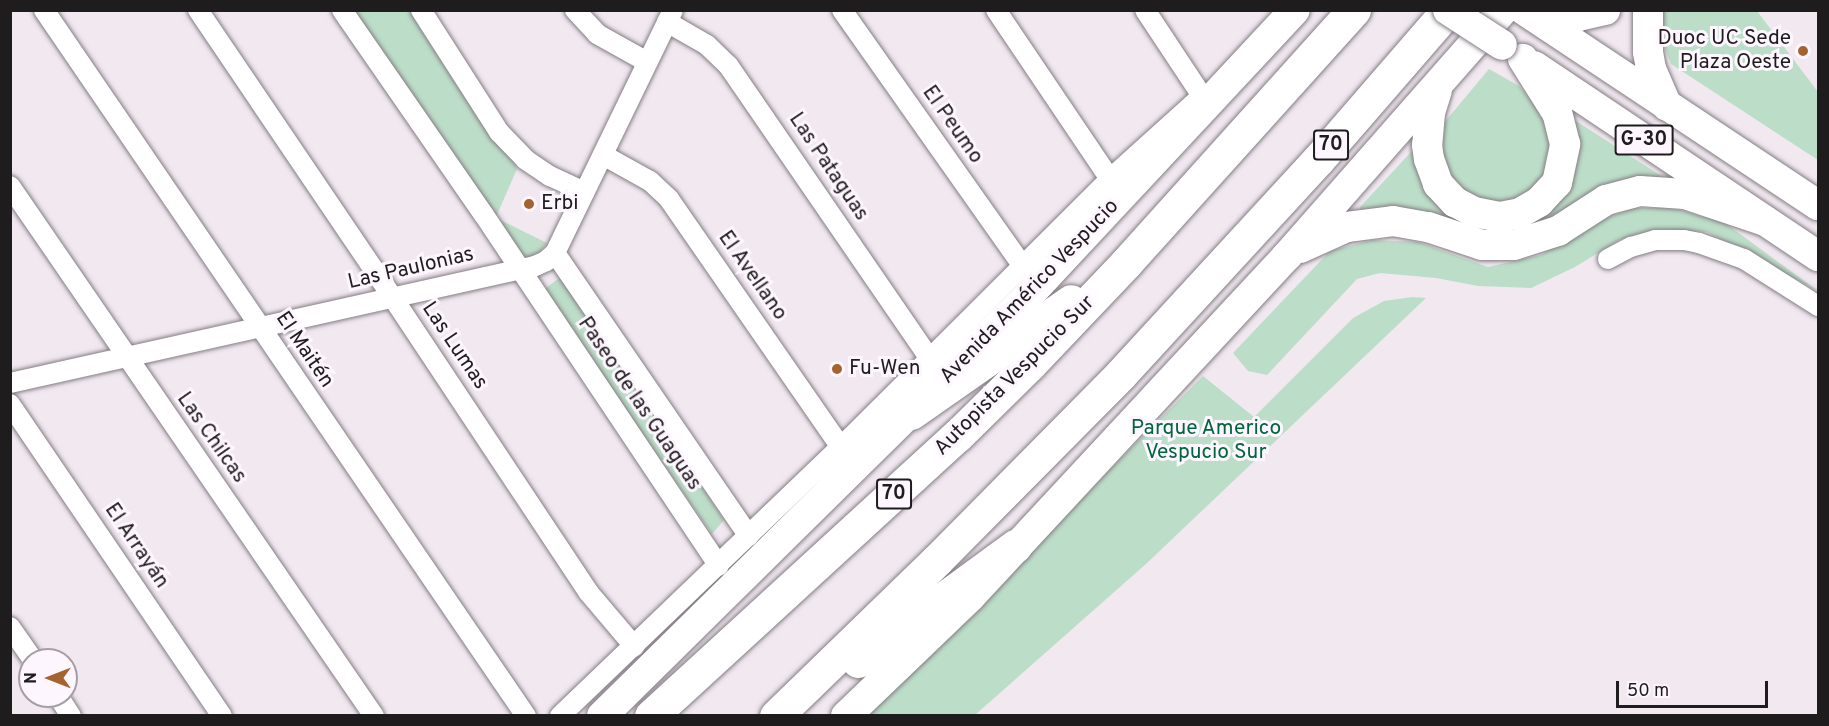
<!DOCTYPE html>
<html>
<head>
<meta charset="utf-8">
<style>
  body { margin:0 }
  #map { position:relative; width:1829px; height:726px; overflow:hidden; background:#f1e8f0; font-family:Overpass,sans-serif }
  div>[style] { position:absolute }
  .green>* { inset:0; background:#bcdec8 }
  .roads { filter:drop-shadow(0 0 2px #847d84) drop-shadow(0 0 2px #847d84) }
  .street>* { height:20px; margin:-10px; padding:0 10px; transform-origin:10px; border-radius:10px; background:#fff }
  .primary>* { height:30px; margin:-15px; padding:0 15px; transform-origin:15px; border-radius:15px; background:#fff }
  .highway>* { height:33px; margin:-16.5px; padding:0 16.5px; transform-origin:16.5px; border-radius:16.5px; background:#fff }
  .bridges { filter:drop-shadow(0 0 2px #847d84) drop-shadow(0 0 2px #847d84) }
  .primary-bridge>* { height:30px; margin:-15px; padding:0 15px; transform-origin:15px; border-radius:15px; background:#fff }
  .dots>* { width:16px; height:16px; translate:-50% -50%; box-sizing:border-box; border:3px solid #fef6fe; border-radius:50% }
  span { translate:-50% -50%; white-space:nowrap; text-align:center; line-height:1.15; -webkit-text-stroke:6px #fef6fe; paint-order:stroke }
  .shield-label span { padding:2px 4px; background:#fef6fe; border:2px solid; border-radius:4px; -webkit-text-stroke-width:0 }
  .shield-label { font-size:20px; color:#1f1c1e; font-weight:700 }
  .poi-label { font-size:21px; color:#1f1c1e }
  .right { translate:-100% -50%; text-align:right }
  .left { translate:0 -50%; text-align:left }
  .street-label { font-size:21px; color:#1f1c1e }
  .park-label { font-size:21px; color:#00663c }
  .frame { position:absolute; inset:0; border:12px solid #1f1c1e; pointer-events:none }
  .north { position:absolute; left:18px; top:648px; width:60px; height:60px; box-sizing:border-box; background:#fef6fe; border:2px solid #a59fa4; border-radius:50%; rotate:270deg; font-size:16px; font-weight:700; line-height:24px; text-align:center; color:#1f1c1e }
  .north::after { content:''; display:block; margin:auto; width:21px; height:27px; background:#a5632f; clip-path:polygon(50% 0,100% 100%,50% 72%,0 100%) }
  .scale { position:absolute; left:1616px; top:681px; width:152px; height:27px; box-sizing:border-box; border:3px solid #1f1c1e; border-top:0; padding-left:8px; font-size:18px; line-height:21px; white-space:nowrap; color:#1f1c1e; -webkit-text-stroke:4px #fef6fe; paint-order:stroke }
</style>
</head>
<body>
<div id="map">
  <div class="green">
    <div style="clip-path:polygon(351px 11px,417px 11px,506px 147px,517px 169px,496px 217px)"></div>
    <div style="clip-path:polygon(1661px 11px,1757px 11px,1818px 92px,1818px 160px,1671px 64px,1663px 43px)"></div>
    <div style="clip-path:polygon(1489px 69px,1519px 86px,1541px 111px,1549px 127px,1550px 166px,1528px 196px,1491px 205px,1454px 184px,1443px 162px,1442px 140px,1443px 124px)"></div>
    <div style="clip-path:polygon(1573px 119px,1669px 181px,1513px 237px,1361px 213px,1360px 207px,1411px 152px,1418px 153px,1467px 220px,1570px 184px,1578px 158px)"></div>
    <div style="clip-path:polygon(1635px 208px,1672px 208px,1725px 223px,1818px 291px,1707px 232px,1658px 229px,1619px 240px,1575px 267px,1531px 288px,1478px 286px,1436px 278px,1380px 273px,1357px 279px,1267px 375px,1248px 371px,1233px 353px,1330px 251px,1372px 240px,1418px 242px,1488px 267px,1541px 255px,1599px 220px)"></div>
    <div style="clip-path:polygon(488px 214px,547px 243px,538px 253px,524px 260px)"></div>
    <div style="clip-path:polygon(562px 276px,724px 520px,712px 534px,543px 290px)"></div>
    <div style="clip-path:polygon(1412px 297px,1426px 298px,1147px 563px,975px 715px,854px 716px,1012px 567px,1203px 376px,1254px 417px,1353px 318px,1384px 301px)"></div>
  </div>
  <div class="roads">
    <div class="street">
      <div style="left:44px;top:10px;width:855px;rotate:55.68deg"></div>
      <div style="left:198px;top:10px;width:348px;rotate:55.9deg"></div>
      <div style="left:393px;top:298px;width:354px;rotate:56.4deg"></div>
      <div style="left:589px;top:593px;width:70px;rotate:49.7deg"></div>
      <div style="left:342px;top:10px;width:249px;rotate:55.3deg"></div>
      <div style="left:484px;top:215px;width:422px;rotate:56.2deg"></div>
      <div style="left:421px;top:10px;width:145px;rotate:57.4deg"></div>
      <div style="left:499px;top:132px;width:39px;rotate:46deg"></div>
      <div style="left:526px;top:160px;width:29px;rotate:34deg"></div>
      <div style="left:550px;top:176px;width:38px;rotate:25deg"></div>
      <div style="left:575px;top:10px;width:33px;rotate:47deg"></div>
      <div style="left:597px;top:34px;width:57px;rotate:29.2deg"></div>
      <div style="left:842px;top:10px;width:314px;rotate:54.8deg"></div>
      <div style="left:996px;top:10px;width:204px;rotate:56deg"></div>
      <div style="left:667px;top:22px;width:46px;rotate:29.9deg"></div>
      <div style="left:707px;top:45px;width:29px;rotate:44deg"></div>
      <div style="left:728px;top:65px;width:355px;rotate:55.5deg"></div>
      <div style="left:603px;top:155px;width:54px;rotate:29deg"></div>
      <div style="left:650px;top:181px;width:26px;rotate:43deg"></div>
      <div style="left:669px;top:199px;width:302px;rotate:55.3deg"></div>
      <div style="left:10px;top:186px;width:643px;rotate:55.52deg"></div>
      <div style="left:555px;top:253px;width:343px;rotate:55.6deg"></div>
      <div style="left:1608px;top:259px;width:26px;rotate:-28deg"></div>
      <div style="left:1631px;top:247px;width:25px;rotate:-16deg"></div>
      <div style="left:1655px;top:240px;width:29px"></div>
      <div style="left:1684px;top:240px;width:15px;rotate:11deg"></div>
      <div style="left:1699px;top:243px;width:48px;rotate:19.6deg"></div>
      <div style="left:1744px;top:259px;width:88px;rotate:32.4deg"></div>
      <div style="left:10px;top:383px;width:538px;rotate:-12.56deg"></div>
      <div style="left:535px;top:266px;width:12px;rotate:-24deg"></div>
      <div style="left:546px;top:261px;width:12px;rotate:-42deg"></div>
      <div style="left:555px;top:253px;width:270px;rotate:-64.1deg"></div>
      <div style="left:10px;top:404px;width:377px;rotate:55.8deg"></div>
      <div style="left:10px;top:627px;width:40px;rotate:55.1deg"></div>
      <div style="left:58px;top:696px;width:24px;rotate:57deg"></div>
      <div style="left:560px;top:716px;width:389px;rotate:-43.8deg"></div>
      <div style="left:841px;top:447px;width:380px;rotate:-44.9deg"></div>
      <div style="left:1110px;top:179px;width:124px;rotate:-42.1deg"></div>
      <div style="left:1202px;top:96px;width:103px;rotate:-123.5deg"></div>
    </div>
    <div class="primary">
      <div style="left:1524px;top:10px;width:353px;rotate:33.6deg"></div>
      <div style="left:1648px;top:10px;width:42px;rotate:90deg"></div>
      <div style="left:1648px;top:52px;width:17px;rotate:80deg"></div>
      <div style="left:1651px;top:69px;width:40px;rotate:66.6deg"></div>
      <div style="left:1531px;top:14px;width:48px;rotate:2.4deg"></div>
      <div style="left:1579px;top:16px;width:27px;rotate:-13deg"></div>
      <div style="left:1534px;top:66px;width:342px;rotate:33.8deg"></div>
      <div style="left:1437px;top:90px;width:24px;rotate:107deg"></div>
      <div style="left:1430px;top:113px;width:32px;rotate:95deg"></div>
      <div style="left:1427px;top:145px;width:14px;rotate:82deg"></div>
      <div style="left:1429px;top:159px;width:27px;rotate:70deg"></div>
      <div style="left:1438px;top:184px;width:25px;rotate:47deg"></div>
      <div style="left:1455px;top:202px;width:21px;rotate:28deg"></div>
      <div style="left:1474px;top:212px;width:26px;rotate:11deg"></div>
      <div style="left:1500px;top:217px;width:20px;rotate:-11deg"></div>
      <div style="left:1520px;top:213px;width:22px;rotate:-30deg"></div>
      <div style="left:1539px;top:202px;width:26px;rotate:-47deg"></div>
      <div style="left:1557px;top:183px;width:40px;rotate:-78deg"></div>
      <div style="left:1565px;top:144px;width:32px;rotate:-104deg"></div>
      <div style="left:1557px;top:113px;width:64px;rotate:-122.2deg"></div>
      <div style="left:1300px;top:248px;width:51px;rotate:-24.1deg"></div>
      <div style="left:1347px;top:227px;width:46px;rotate:-7.4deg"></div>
      <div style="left:1393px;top:221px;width:36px;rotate:10deg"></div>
      <div style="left:1428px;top:227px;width:57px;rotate:18.4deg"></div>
      <div style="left:1482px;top:245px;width:32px"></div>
      <div style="left:1514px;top:245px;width:46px;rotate:-17.7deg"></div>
      <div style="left:1558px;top:231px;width:57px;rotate:-32.9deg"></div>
      <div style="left:1606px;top:200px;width:35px;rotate:-15deg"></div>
      <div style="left:1640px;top:191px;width:45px;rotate:3.8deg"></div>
      <div style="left:1685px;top:194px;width:84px;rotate:18.6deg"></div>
      <div style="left:602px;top:716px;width:601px;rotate:-44.6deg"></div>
      <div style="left:1030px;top:294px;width:388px;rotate:-47deg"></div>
      <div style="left:846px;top:716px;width:172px;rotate:-43.8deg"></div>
      <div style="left:970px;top:597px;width:466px;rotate:-47.1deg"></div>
      <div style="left:1287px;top:256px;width:327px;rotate:-48.7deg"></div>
    </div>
    <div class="highway">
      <div style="left:911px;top:413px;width:195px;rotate:-35deg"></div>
      <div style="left:858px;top:661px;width:195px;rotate:-36.2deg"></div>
      <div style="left:651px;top:716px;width:416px;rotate:-42.5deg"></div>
      <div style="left:958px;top:435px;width:100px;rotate:-44.6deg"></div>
      <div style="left:1029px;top:365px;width:141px;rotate:-46.4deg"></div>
      <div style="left:1126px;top:263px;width:341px;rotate:-48deg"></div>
      <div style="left:776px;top:716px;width:224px;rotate:-44.1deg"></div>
      <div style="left:937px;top:560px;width:262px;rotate:-45.3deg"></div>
      <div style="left:1121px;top:374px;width:291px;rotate:-47.4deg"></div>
      <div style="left:1318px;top:160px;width:198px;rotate:-49.1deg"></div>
    </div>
  </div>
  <div class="bridges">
    <div class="primary-bridge">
      <div style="left:1448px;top:10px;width:64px;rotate:32.9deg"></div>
    </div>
  </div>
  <div class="dots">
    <div style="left:1803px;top:51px;background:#a5632f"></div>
    <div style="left:529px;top:204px;background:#a5632f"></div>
    <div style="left:837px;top:369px;background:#a5632f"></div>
  </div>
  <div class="shield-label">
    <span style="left:1644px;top:140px">G-30</span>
    <span style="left:1331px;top:145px">70</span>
    <span style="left:894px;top:494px">70</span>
  </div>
  <div class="poi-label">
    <span class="right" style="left:1791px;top:51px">Duoc UC Sede<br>Plaza Oeste</span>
    <span class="left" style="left:541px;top:204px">Erbi</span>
    <span class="left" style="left:849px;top:369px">Fu-Wen</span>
  </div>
  <div class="street-label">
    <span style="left:952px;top:125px;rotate:55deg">El Peumo</span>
    <span style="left:828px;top:167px;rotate:56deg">Las Pataguas</span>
    <span style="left:411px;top:269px;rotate:-13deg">Las Paulonias</span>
    <span style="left:752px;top:276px;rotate:55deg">El Avellano</span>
    <span style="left:1030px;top:292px;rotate:-46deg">Avenida Américo Vespucio</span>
    <span style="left:454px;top:346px;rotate:56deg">Las Lumas</span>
    <span style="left:304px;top:350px;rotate:56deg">El Maitén</span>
    <span style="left:1015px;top:376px;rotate:-45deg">Autopista Vespucio Sur</span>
    <span style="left:639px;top:404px;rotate:56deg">Paseo de las Guaguas</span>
    <span style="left:211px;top:438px;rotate:55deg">Las Chilcas</span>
    <span style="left:136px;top:546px;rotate:56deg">El Arrayán</span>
  </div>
  <div class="park-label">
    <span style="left:1206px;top:441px">Parque Americo<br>Vespucio Sur</span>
  </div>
  <div class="frame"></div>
  <div class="north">N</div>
  <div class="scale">50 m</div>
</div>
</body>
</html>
